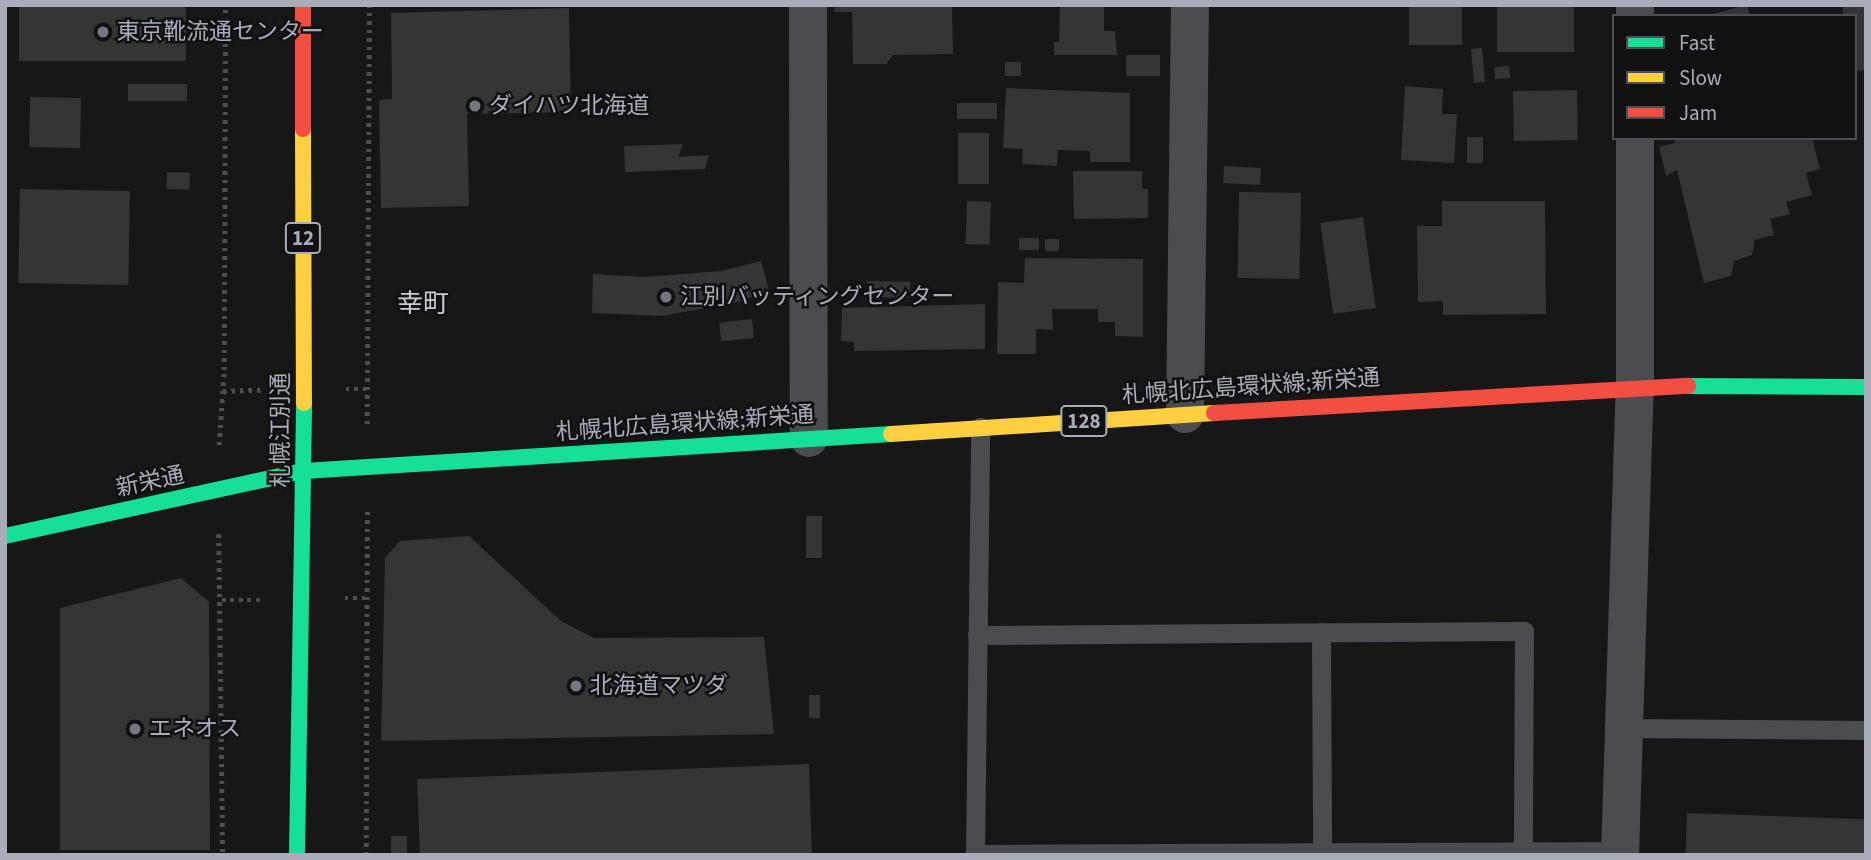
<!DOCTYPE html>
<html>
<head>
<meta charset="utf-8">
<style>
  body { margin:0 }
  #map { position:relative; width:1871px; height:860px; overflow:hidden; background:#171717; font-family:"Source Sans 3","Noto Sans JP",sans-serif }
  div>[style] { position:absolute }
  .building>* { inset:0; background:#353536; transform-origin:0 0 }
  .path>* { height:4.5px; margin-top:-2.25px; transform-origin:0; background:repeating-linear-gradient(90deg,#4d4e52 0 3.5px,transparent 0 8.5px) }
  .lane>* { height:19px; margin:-9.5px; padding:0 9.5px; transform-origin:9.5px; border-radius:9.5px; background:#4b4c50 }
  .street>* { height:38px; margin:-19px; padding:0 19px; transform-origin:19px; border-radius:19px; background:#4b4c50 }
  .fast>* { height:16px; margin:-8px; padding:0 8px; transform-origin:8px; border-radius:8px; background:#16e098 }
  .slow>* { height:16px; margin:-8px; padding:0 8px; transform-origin:8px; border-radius:8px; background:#ffcf43 }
  .jam>* { height:16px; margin:-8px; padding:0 8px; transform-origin:8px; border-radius:8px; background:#f24e42 }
  .dots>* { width:19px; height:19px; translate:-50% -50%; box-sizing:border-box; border:4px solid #111113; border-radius:50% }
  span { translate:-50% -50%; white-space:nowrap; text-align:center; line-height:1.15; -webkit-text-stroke:5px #111113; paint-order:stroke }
  .shield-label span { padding:2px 5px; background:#111113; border:2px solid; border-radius:5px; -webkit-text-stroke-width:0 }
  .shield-label { font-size:21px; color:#a8adb8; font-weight:700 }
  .poi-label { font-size:23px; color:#a8adb8 }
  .left { translate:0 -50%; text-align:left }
  .street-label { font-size:23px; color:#a8adb8 }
  .quarter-label { font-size:26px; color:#c9ccd4 }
  .frame { position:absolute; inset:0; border:7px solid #a8adb8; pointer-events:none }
  .legend { position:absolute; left:1612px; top:14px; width:245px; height:126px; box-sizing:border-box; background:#111113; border:2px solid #4d4f55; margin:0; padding:9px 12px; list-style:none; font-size:21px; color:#a8adb8 }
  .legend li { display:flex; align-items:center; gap:14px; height:35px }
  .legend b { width:35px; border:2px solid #4d4f55 }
</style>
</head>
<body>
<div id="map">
  <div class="building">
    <div style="left:19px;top:5px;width:167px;height:56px"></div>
    <div style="clip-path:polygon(836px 5px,952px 5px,953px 54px,893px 55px,886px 64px,853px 64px,852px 12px,834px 12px)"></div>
    <div style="clip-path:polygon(1060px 5px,1104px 5px,1104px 31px,1115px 31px,1117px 55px,1054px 55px,1054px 42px,1059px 42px)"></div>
    <div style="left:1409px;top:5px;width:53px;height:40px"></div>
    <div style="left:1497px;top:5px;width:77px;height:47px"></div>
    <div style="left:1747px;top:5px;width:11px;height:64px;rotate:75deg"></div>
    <div style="clip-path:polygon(1843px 5px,1866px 5px,1866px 70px,1855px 71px,1855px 16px,1843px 16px)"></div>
    <div style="clip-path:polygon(569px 8px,571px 112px,467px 114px,469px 206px,381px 208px,379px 100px,392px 99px,391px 13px)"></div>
    <div style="left:1482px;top:48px;width:34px;height:11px;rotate:85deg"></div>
    <div style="left:1160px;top:55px;width:21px;height:34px;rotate:90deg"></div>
    <div style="left:1005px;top:62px;width:16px;height:14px"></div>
    <div style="left:1509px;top:66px;width:12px;height:15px;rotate:85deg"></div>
    <div style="left:128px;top:84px;width:59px;height:17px"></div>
    <div style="clip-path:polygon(1405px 86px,1443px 89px,1442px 114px,1457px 114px,1454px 163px,1401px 160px)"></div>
    <div style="clip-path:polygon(1006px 88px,1130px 93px,1130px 162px,1090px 162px,1090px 151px,1058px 150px,1057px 166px,1022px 164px,1023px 149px,1003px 148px)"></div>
    <div style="left:1577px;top:90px;width:50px;height:64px;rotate:89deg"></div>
    <div style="left:30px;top:97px;width:51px;height:50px;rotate:1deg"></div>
    <div style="left:957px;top:103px;width:40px;height:16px"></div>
    <div style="left:958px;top:133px;width:31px;height:51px"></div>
    <div style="left:1467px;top:137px;width:16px;height:26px"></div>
    <div style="clip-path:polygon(1673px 138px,1812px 138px,1820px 169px,1806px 173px,1812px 195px,1786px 202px,1790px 214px,1770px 219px,1774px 235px,1755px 240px,1752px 255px,1734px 261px,1731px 276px,1704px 283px,1677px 170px,1666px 176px,1659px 147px,1675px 143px)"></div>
    <div style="clip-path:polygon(683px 144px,678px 157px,709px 155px,705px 169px,625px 172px,624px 146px)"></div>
    <div style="left:1261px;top:168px;width:17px;height:37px;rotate:93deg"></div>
    <div style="clip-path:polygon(1073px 171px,1142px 171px,1142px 189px,1148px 189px,1148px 218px,1074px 219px)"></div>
    <div style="left:167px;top:172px;width:23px;height:17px;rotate:2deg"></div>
    <div style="left:20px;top:189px;width:110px;height:94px;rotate:1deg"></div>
    <div style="left:1239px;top:192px;width:62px;height:86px;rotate:1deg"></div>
    <div style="left:967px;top:201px;width:24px;height:43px;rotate:2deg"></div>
    <div style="clip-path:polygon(1442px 201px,1545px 201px,1546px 314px,1443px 315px,1443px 301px,1418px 302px,1417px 226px,1442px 226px)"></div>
    <div style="left:1363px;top:217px;width:92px;height:43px;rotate:82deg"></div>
    <div style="left:1019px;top:238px;width:20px;height:12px"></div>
    <div style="left:1045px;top:239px;width:14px;height:12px"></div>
    <div style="clip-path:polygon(1025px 258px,1143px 259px,1143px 337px,1115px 336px,1115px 322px,1098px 322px,1098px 309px,1052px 309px,1053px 330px,1036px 329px,1036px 354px,997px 354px,998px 282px,1024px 283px)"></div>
    <div style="clip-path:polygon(761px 261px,769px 290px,739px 302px,662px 316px,592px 313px,593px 274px,643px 277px,721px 271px)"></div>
    <div style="left:867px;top:281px;width:43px;height:16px;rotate:1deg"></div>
    <div style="clip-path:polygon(985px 304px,985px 349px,854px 351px,854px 342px,841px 341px,842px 308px)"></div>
    <div style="left:752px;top:319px;width:19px;height:33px;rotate:84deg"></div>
    <div style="left:806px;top:516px;width:16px;height:42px"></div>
    <div style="clip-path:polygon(469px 536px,561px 621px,594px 638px,764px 637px,774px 734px,381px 741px,385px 558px,400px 541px)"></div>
    <div style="clip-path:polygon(181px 578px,209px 602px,210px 850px,60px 850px,60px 608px)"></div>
    <div style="left:809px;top:695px;width:11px;height:23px"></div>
    <div style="clip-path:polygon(809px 764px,812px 855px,420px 855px,417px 779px)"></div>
    <div style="left:1687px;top:813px;width:179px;height:42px;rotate:2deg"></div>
    <div style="left:391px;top:836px;width:16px;height:19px"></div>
  </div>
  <div class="path">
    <div style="left:346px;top:389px;width:22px"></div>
    <div style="left:223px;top:391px;width:38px;rotate:-2deg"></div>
    <div style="left:367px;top:424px;width:419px;rotate:-89.7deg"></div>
    <div style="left:219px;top:445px;width:75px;rotate:-86.2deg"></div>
    <div style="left:224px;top:370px;width:365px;rotate:-89.8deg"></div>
    <div style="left:219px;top:534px;width:321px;rotate:89.3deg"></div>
    <div style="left:345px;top:598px;width:22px"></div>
    <div style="left:222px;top:600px;width:38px"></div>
    <div style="left:366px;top:855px;width:345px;rotate:-89.8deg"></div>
  </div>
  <div class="lane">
    <div style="left:1321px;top:632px;width:223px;rotate:89.7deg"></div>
    <div style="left:977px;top:635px;width:547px;rotate:-0.42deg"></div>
    <div style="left:1524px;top:631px;width:224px;rotate:90.3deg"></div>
    <div style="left:1624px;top:728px;width:242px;rotate:0.5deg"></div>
    <div style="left:975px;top:854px;width:645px;rotate:-0.27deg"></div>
    <div style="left:975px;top:855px;width:428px;rotate:-89.3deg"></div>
  </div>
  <div class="street">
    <div style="left:808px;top:5px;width:433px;rotate:89.9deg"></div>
    <div style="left:1635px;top:16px;width:11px;rotate:-90deg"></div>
    <div style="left:1185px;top:414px;width:409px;rotate:-89.3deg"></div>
    <div style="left:1620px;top:855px;width:469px;rotate:-88.2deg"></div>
    <div style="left:1635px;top:386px;width:248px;rotate:-90deg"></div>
  </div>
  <div class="fast">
    <div style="left:1688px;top:386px;width:178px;rotate:0.3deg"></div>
    <div style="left:304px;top:471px;width:588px;rotate:-3.61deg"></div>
    <div style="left:5px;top:536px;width:306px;rotate:-12.3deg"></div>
    <div style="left:297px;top:855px;width:452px;rotate:-89.1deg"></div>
  </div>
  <div class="slow">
    <div style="left:303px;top:129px;width:274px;rotate:89.8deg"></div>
    <div style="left:891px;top:434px;width:324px;rotate:-3.7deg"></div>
  </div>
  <div class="jam">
    <div style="left:303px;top:5px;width:124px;rotate:90deg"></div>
    <div style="left:1214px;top:413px;width:475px;rotate:-3.3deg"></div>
  </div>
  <div class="dots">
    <div style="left:103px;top:32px;background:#757880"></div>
    <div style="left:475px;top:106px;background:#757880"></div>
    <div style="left:666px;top:297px;background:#757880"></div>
    <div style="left:576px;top:686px;background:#757880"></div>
    <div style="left:135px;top:729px;background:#757880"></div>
  </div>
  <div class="shield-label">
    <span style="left:303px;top:238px">12</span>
    <span style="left:1084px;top:421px">128</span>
  </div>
  <div class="poi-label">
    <span class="left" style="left:117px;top:32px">東京靴流通センター</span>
    <span class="left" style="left:489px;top:106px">ダイハツ北海道</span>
    <span class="left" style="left:680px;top:297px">江別バッティングセンター</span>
    <span class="left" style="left:590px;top:686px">北海道マツダ</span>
    <span class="left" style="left:149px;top:729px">エネオス</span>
  </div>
  <div class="street-label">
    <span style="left:1251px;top:387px;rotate:-4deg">札幌北広島環状線;新栄通</span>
    <span style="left:685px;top:424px;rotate:-4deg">札幌北広島環状線;新栄通</span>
    <span style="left:281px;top:430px;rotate:-90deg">札幌江別通</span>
    <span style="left:150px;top:482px;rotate:-12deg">新栄通</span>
  </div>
  <div class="quarter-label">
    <span style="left:423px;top:304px">幸町</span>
  </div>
  <div class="frame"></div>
  <ul class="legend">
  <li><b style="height:9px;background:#16e098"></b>Fast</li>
  <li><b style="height:9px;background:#ffcf43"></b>Slow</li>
  <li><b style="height:9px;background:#f24e42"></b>Jam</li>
  </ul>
</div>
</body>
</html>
